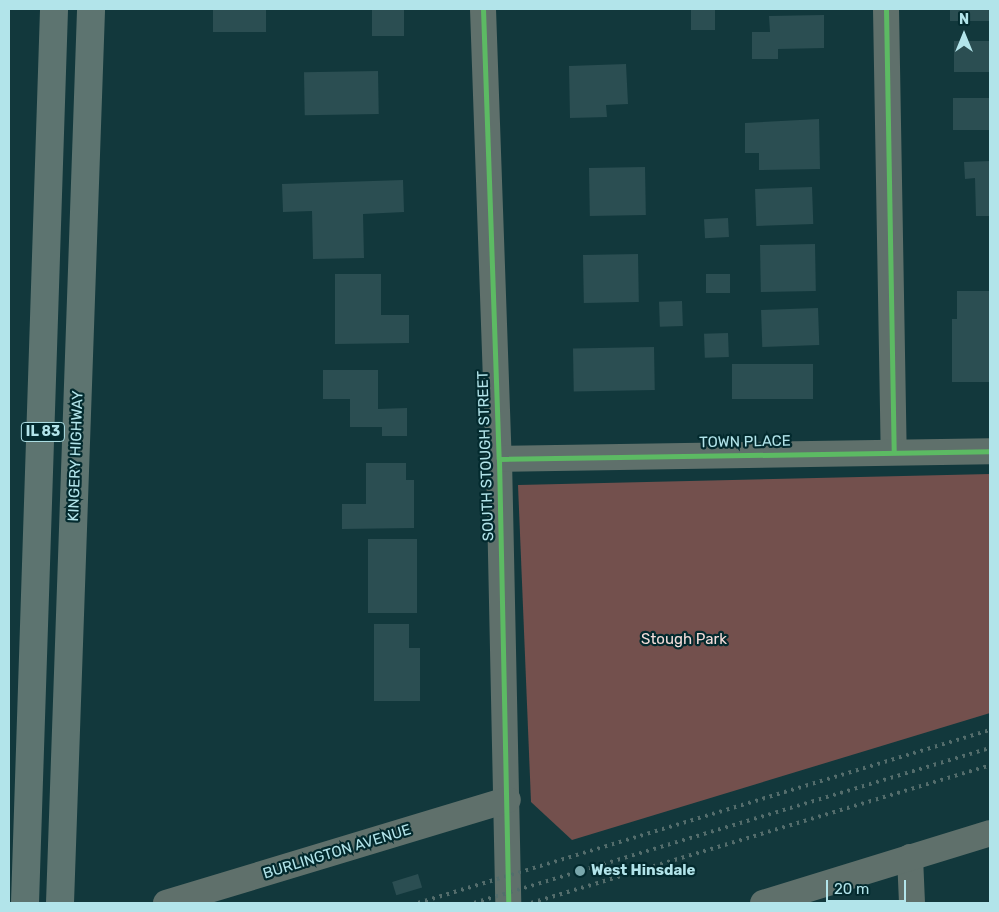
<!DOCTYPE html>
<html>
<head>
<meta charset="utf-8">
<style>
  body { margin:0 }
  #map { position:relative; width:999px; height:912px; overflow:hidden; background:#12383c; font-family:Rubik,sans-serif }
  div>[style] { position:absolute }
  .green>* { inset:0; background:#73504d }
  .building>* { inset:0; background:#2b4e52; transform-origin:0 0 }
  .street>* { height:26px; margin:-13px; padding:0 13px; transform-origin:13px; border-radius:13px; background:#5f706b }
  .highway>* { height:28px; margin:-14px; padding:0 14px; transform-origin:14px; border-radius:14px; background:#5d7470 }
  .rail>* { height:4px; margin-top:-2px; transform-origin:0; background:repeating-linear-gradient(90deg,#546d6c 0 2.5px,transparent 0 7.5px) }
  .cycleway>* { height:5px; margin:-2.5px; padding:0 2.5px; transform-origin:2.5px; border-radius:2.5px; background:#5cba63 }
  .dots>* { width:14px; height:14px; translate:-50% -50%; box-sizing:border-box; border:2px solid #032a2e; border-radius:50% }
  span { translate:-50% -50%; white-space:nowrap; text-align:center; line-height:1.15; -webkit-text-stroke:4.5px #032a2e; paint-order:stroke }
  .shield-label span { padding:1px 4px; background:#032a2e; border:1px solid; border-radius:4px; -webkit-text-stroke-width:0 }
  .shield-label { font-size:14px; color:#b2e4ea; font-weight:700 }
  .street-label { font-size:15px; color:#b2e4ea }
  .park-label { font-size:15px; color:#f4ddda }
  .poi-label { font-size:15px; color:#b2e4ea; font-weight:700 }
  .left { translate:0 -50%; text-align:left }
  .frame { position:absolute; inset:0; border:10px solid #b2e4ea; pointer-events:none }
  .north { position:absolute; left:939px; top:10px; width:50px; height:50px; -webkit-text-stroke:4px #032a2e; paint-order:stroke; rotate:0deg; font-size:14px; font-weight:700; line-height:20px; text-align:center; color:#b2e4ea }
  .north::after { content:''; display:block; margin:auto; width:18px; height:22px; background:#b2e4ea; clip-path:polygon(50% 0,100% 100%,50% 72%,0 100%) }
  .scale { position:absolute; left:826px; top:880px; width:80px; height:22px; box-sizing:border-box; border:2px solid #b2e4ea; border-top:0; padding-left:6px; font-size:15px; line-height:18px; white-space:nowrap; color:#b2e4ea; -webkit-text-stroke:4px #032a2e; paint-order:stroke }
</style>
</head>
<body>
<div id="map">
  <div class="green">
    <div style="clip-path:polygon(990px 474px,990px 713px,572px 840px,531px 802px,518px 485px)"></div>
  </div>
  <div class="building">
    <div style="left:213px;top:9px;width:53px;height:23px"></div>
    <div style="left:372px;top:9px;width:32px;height:27px"></div>
    <div style="left:691px;top:9px;width:24px;height:21px"></div>
    <div style="left:950px;top:9px;width:40px;height:12px"></div>
    <div style="clip-path:polygon(824px 15px,824px 48px,778px 49px,778px 59px,752px 59px,752px 32px,770px 32px,769px 16px)"></div>
    <div style="left:990px;top:41px;width:31px;height:36px;rotate:90deg"></div>
    <div style="clip-path:polygon(626px 64px,628px 104px,606px 105px,607px 117px,570px 118px,569px 66px)"></div>
    <div style="left:378px;top:71px;width:43px;height:74px;rotate:89deg"></div>
    <div style="left:953px;top:98px;width:37px;height:32px"></div>
    <div style="clip-path:polygon(819px 119px,820px 169px,759px 170px,759px 153px,745px 153px,745px 123px)"></div>
    <div style="clip-path:polygon(990px 161px,990px 216px,976px 216px,975px 178px,965px 179px,964px 162px)"></div>
    <div style="left:645px;top:167px;width:48px;height:56px;rotate:89deg"></div>
    <div style="clip-path:polygon(403px 180px,404px 212px,363px 214px,364px 258px,313px 259px,312px 211px,283px 212px,282px 184px)"></div>
    <div style="left:812px;top:187px;width:37px;height:57px;rotate:88deg"></div>
    <div style="left:728px;top:218px;width:19px;height:24px;rotate:87deg"></div>
    <div style="left:815px;top:244px;width:47px;height:55px;rotate:89deg"></div>
    <div style="left:638px;top:254px;width:48px;height:55px;rotate:89deg"></div>
    <div style="clip-path:polygon(335px 274px,381px 274px,381px 315px,409px 315px,409px 343px,335px 344px)"></div>
    <div style="left:730px;top:274px;width:19px;height:24px;rotate:90deg"></div>
    <div style="clip-path:polygon(957px 291px,989px 291px,990px 382px,952px 382px,952px 319px,957px 319px)"></div>
    <div style="left:682px;top:301px;width:25px;height:23px;rotate:88deg"></div>
    <div style="left:818px;top:308px;width:37px;height:57px;rotate:88deg"></div>
    <div style="left:728px;top:333px;width:24px;height:24px;rotate:88deg"></div>
    <div style="left:654px;top:347px;width:43px;height:81px;rotate:89deg"></div>
    <div style="left:813px;top:364px;width:35px;height:81px;rotate:90deg"></div>
    <div style="clip-path:polygon(323px 370px,378px 370px,378px 409px,407px 408px,407px 436px,382px 436px,382px 427px,350px 427px,350px 399px,323px 399px)"></div>
    <div style="clip-path:polygon(366px 463px,406px 463px,406px 480px,414px 480px,414px 528px,342px 529px,342px 504px,366px 504px)"></div>
    <div style="left:417px;top:539px;width:74px;height:49px;rotate:90deg"></div>
    <div style="clip-path:polygon(374px 624px,409px 624px,409px 648px,420px 648px,420px 701px,374px 701px)"></div>
    <div style="left:418px;top:874px;width:14px;height:27px;rotate:73deg"></div>
  </div>
  <div class="street">
    <div style="left:483px;top:9px;width:450px;rotate:88deg"></div>
    <div style="left:499px;top:459px;width:444px;rotate:88.8deg"></div>
    <div style="left:886px;top:9px;width:443px;rotate:89deg"></div>
    <div style="left:499px;top:459px;width:491px;rotate:-0.9deg"></div>
    <div style="left:910px;top:857px;width:46px;rotate:87.5deg"></div>
    <div style="left:166px;top:903px;width:357px;rotate:-16.8deg"></div>
    <div style="left:763px;top:903px;width:238px;rotate:-17.1deg"></div>
  </div>
  <div class="highway">
    <div style="left:25px;top:903px;width:894px;rotate:-88.14deg"></div>
    <div style="left:60px;top:903px;width:895px;rotate:-88.01deg"></div>
  </div>
  <div class="rail">
    <div style="left:418px;top:903px;width:598px;rotate:-16.83deg"></div>
    <div style="left:474px;top:903px;width:539px;rotate:-16.72deg"></div>
    <div style="left:531px;top:903px;width:479px;rotate:-16.7deg"></div>
  </div>
  <div class="cycleway">
    <div style="left:483px;top:9px;width:450px;rotate:88deg"></div>
    <div style="left:499px;top:459px;width:444px;rotate:88.8deg"></div>
    <div style="left:886px;top:9px;width:443px;rotate:89deg"></div>
    <div style="left:499px;top:459px;width:491px;rotate:-0.9deg"></div>
  </div>
  <div class="dots">
    <div style="left:580px;top:871px;background:#7aa8ad"></div>
  </div>
  <div class="shield-label">
    <span style="left:43px;top:432px">IL 83</span>
  </div>
  <div class="street-label">
    <span style="left:745px;top:442px;rotate:-1deg">TOWN PLACE</span>
    <span style="left:76px;top:456px;rotate:-88deg">KINGERY HIGHWAY</span>
    <span style="left:486px;top:456px;rotate:-92deg">SOUTH STOUGH STREET</span>
    <span style="left:337px;top:852px;rotate:-17deg">BURLINGTON AVENUE</span>
  </div>
  <div class="park-label">
    <span style="left:684px;top:640px">Stough Park</span>
  </div>
  <div class="poi-label">
    <span class="left" style="left:591px;top:871px">West Hinsdale</span>
  </div>
  <div class="frame"></div>
  <div class="north">N</div>
  <div class="scale">20 m</div>
</div>
</body>
</html>
